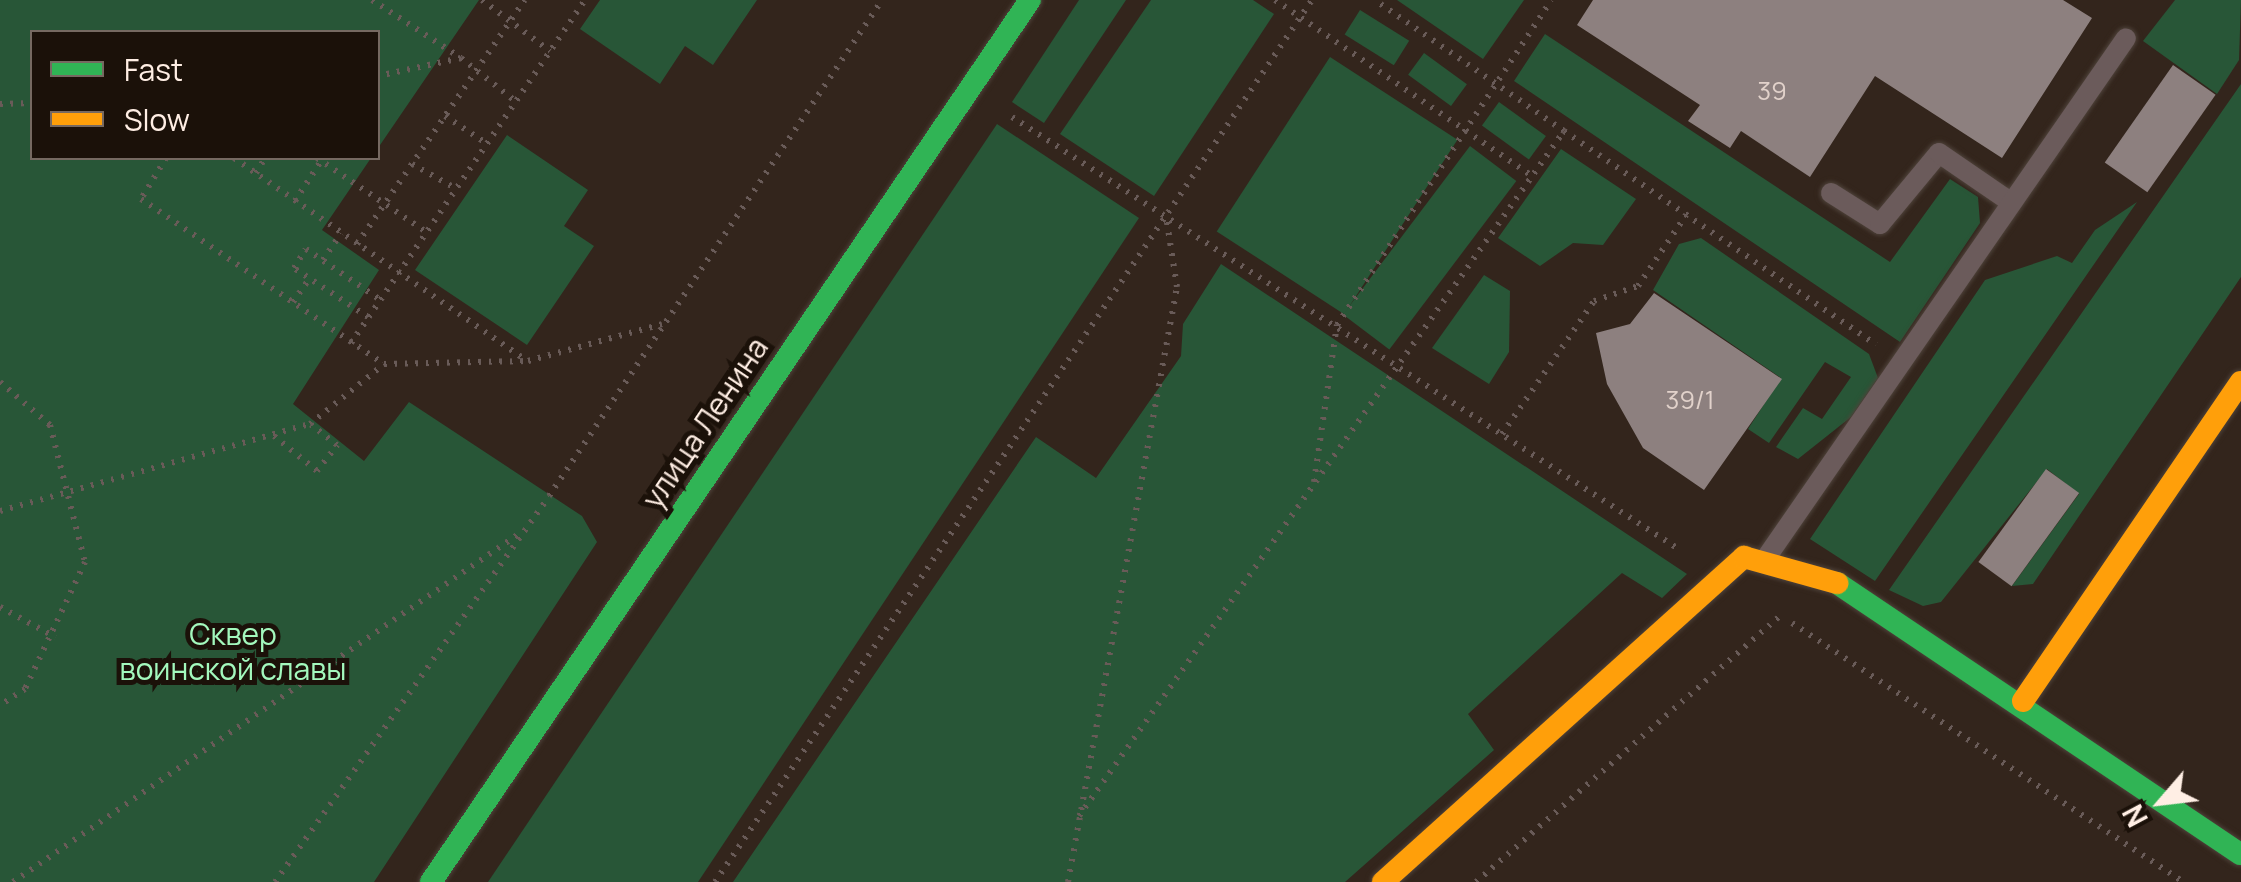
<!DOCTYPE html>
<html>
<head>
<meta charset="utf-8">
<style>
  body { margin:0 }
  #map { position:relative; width:2241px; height:882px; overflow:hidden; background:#33251c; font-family:Manrope,sans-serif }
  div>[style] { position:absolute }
  .green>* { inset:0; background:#285637; transform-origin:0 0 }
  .building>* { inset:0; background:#8d807f; transform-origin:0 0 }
  .path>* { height:6px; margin-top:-3px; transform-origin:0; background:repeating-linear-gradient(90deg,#695b58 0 2.5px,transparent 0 10.5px) }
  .roads { filter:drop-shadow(0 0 2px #4e423a) drop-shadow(0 0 2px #4e423a) }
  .lane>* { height:20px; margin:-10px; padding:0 10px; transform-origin:10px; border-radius:10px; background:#6b5b5b }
  .fast>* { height:22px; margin:-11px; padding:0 11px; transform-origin:11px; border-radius:11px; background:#30b455 }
  .slow>* { height:22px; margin:-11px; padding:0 11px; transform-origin:11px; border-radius:11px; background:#ff9f0a }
  span { translate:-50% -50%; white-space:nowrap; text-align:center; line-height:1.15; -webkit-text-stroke:10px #1b1109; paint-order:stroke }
  .number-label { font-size:25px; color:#e2d2cb }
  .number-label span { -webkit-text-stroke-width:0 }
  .street-label { font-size:30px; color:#ffeee4 }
  .park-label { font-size:30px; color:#a3f8bd }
  .legend { position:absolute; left:30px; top:30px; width:350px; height:130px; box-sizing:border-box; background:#1b1109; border:2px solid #766961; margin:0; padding:12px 18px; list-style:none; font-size:30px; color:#ffeee4 }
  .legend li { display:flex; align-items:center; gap:20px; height:50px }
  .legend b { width:50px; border:2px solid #766961 }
  .north { position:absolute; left:2111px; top:752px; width:100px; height:100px; -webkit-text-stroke:8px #1b1109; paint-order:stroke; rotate:242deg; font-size:28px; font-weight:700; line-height:40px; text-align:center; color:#ffeee4 }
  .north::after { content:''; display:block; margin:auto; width:35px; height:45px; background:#ffeee4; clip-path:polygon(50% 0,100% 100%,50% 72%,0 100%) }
</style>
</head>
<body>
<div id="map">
  <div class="green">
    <div style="clip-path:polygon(0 0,479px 0,378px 148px,378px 32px,32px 32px,32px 158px,371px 158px,322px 230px,379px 270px,293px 404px,364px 461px,409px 402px,582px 516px,597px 542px,374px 882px,0 882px)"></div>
    <div style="clip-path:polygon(600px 0,757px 0,713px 65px,685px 46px,660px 84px,580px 29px)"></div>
    <div style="clip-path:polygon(1079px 0,1126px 0,1044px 123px,1012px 102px)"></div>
    <div style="clip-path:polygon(1151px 0,1253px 0,1274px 14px,1154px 196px,1060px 134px)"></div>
    <div style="clip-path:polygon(1397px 0,1524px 0,1483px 59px)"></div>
    <div style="clip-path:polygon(2175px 0,2241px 0,2239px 60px,2217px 94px,2143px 41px)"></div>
    <div style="left:1360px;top:10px;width:58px;height:29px;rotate:32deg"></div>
    <div style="clip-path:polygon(1545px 34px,1890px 262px,1950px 179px,1978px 197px,1980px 223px,1900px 342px,1514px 81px)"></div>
    <div style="left:1424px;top:53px;width:53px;height:27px;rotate:36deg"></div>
    <div style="left:1330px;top:57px;width:152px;height:208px;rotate:33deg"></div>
    <div style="clip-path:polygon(2241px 84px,2241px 277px,2033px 584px,2012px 586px,2079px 494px,2047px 469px,1941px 602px,1923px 606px,1889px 590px)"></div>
    <div style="left:1499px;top:102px;width:58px;height:29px;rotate:36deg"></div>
    <div style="clip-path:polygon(997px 124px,1139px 218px,698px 882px,488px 882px)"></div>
    <div style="clip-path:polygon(507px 135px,588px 190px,564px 226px,594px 246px,527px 345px,415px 270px)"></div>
    <div style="left:1470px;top:146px;width:58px;height:211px;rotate:37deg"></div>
    <div style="clip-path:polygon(1561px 149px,1636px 199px,1603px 245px,1573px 243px,1540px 266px,1498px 238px)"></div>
    <div style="clip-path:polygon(2137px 202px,1875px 581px,1810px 539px,1985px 280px,2057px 256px,2072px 263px,2095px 230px)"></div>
    <div style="clip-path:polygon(1701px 238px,1869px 354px,1878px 378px,1851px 417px,1798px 459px,1776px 447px,1803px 408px,1822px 419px,1851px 377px,1825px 362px,1769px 443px,1748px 429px,1781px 378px,1653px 290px,1679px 244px)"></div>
    <div style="clip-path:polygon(1221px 264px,1687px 574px,1662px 598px,1622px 573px,1468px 714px,1494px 750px,1345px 882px,733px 882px,1036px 437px,1096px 478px,1181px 356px,1183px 324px)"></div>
    <div style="clip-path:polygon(1484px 275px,1510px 291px,1509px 352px,1489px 384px,1432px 348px)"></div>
  </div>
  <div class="building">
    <div style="clip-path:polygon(1593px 0,2063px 0,2092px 18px,2002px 158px,1875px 76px,1810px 177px,1741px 131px,1730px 148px,1688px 121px,1700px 105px,1577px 25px)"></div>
    <div style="left:2173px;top:65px;width:52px;height:119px;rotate:35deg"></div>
    <div style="clip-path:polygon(1654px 293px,1782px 379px,1704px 490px,1643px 448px,1607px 384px,1596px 333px,1630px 324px)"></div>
    <div style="left:2046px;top:469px;width:41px;height:115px;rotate:36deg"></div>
  </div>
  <div class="path">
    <div style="left:372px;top:0;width:106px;rotate:33.1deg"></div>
    <div style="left:461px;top:58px;width:85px;rotate:167.8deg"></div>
    <div style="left:482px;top:0;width:85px;rotate:36.9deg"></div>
    <div style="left:1275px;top:0;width:311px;rotate:34.4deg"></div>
    <div style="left:461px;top:58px;width:69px;rotate:38.5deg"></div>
    <div style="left:0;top:104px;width:32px;rotate:-2deg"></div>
    <div style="left:445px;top:116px;width:49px;rotate:33.4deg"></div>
    <div style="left:1012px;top:117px;width:792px;rotate:32.95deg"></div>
    <div style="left:1564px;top:131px;width:378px;rotate:34.4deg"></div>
    <div style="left:166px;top:158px;width:48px;rotate:121.4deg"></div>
    <div style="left:141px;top:199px;width:294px;rotate:34.2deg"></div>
    <div style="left:234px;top:158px;width:356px;rotate:34.7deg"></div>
    <div style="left:317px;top:158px;width:130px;rotate:34.1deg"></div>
    <div style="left:412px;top:164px;width:49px;rotate:29.2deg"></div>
    <div style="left:256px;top:173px;width:17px;rotate:-59deg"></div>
    <div style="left:295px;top:201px;width:48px;rotate:-57deg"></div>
    <div style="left:357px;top:244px;width:296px;rotate:-55.5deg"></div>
    <div style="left:323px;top:260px;width:32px;rotate:-56deg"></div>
    <div style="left:293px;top:302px;width:29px;rotate:-55deg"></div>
    <div style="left:368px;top:317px;width:89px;rotate:-146.5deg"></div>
    <div style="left:294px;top:268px;width:22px;rotate:-58deg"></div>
    <div style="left:306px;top:249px;width:88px;rotate:34.4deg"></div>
    <div style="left:351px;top:343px;width:415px;rotate:-55.7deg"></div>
    <div style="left:0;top:382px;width:66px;rotate:40.7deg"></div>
    <div style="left:50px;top:425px;width:141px;rotate:75.7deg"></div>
    <div style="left:85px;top:562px;width:140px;rotate:115.3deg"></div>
    <div style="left:25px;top:689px;width:30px;rotate:147deg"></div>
    <div style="left:1502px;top:434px;width:162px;rotate:-55.3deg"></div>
    <div style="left:1594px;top:301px;width:46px;rotate:-18.8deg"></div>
    <div style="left:1638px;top:286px;width:86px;rotate:-55.9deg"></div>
    <div style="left:274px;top:436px;width:55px;rotate:39.1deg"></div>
    <div style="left:317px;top:471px;width:33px;rotate:-52deg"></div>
    <div style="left:337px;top:445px;width:33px;rotate:-142deg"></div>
    <div style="left:1314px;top:482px;width:159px;rotate:-81.7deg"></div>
    <div style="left:1337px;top:325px;width:389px;rotate:-56.6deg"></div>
    <div style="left:0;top:511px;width:322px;rotate:-15.7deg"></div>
    <div style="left:310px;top:424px;width:95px;rotate:-39deg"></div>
    <div style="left:384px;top:364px;width:144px;rotate:-1.2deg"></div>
    <div style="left:528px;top:361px;width:139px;rotate:-15.4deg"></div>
    <div style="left:0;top:607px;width:63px;rotate:28.6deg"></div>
    <div style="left:1792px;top:623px;width:469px;rotate:33.5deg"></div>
    <div style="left:1079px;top:816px;width:839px;rotate:-54.7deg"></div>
    <div style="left:1564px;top:131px;width:230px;rotate:-145.3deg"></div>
    <div style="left:13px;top:882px;width:619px;rotate:-34.54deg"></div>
    <div style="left:275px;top:882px;width:473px;rotate:-54.6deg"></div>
    <div style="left:549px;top:496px;width:597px;rotate:-56.12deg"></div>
    <div style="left:715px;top:882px;width:1065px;rotate:-55.91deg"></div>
    <div style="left:1068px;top:882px;width:605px;rotate:-79.62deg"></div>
    <div style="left:1177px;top:287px;width:72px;rotate:-98.8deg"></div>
    <div style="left:1476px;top:882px;width:404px;rotate:-41.2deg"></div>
  </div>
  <div class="roads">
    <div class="lane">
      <div style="left:1831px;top:193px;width:58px;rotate:32.3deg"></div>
      <div style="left:1880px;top:224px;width:92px;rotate:-50.3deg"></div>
      <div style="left:1939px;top:153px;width:88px;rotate:34.4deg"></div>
      <div style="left:1766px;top:558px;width:632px;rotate:-55.3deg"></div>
    </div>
    <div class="fast">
      <div style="left:1837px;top:583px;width:486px;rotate:33.9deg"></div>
      <div style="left:431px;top:882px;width:1066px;rotate:-55.82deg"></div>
    </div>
    <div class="slow">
      <div style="left:2023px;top:701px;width:386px;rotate:-55.7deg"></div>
      <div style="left:1383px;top:882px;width:486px;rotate:-42deg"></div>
      <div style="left:1744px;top:557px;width:97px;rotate:15.6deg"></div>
    </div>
  </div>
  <div class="number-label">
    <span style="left:1772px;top:91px">39</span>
    <span style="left:1690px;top:400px">39/1</span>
  </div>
  <div class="street-label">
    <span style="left:705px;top:423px;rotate:-56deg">улица Ленина</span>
  </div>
  <div class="park-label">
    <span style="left:233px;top:651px">Сквер<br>воинской славы</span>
  </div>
  <ul class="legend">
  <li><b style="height:12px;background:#30b455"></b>Fast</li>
  <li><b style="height:12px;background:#ff9f0a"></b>Slow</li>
  </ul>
  <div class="north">N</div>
</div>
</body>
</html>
